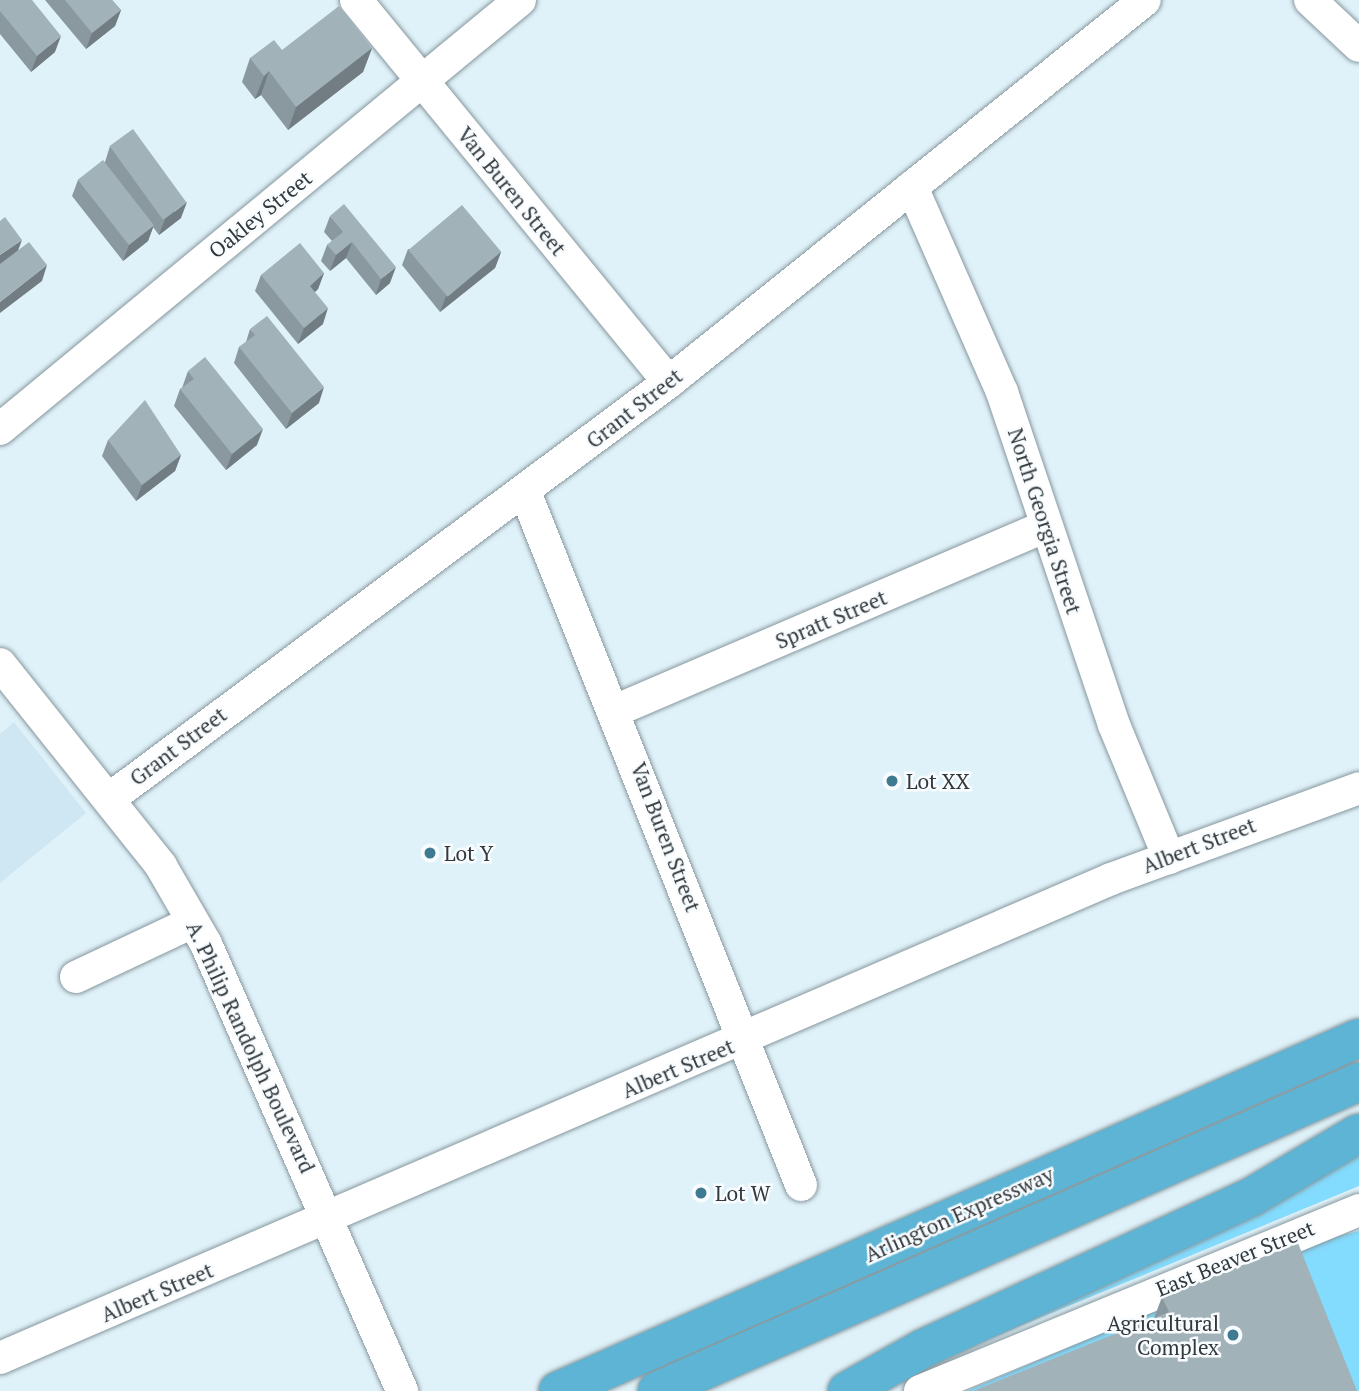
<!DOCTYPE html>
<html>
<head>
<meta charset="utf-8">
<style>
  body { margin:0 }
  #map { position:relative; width:1359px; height:1391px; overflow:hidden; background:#e0f2f9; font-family:"PT Serif",serif }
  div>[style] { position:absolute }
  .built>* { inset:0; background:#cee7f2 }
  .green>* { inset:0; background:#83dbfd }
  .roads { filter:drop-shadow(0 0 2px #86979e) drop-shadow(0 0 2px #86979e) }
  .minor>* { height:32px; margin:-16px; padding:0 16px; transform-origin:16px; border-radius:16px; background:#fff }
  .highway>* { height:38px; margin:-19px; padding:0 19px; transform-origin:19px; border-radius:19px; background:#5db4d4 }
  .wall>* { inset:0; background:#8a999f }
  .shaded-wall>* { inset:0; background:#717d82 }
  .building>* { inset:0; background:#a1b2b9; transform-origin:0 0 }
  .dots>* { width:19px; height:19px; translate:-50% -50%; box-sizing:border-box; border:4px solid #f9fcfe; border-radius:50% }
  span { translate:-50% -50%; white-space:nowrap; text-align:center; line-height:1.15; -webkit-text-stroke:5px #f9fcfe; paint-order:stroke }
  .street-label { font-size:21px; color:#32393c }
  .poi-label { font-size:21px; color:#32393c }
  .left { translate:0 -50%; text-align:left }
  .right { translate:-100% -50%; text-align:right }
</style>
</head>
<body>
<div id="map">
  <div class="built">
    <div style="clip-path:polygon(14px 722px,86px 813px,0 883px,0 734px)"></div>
  </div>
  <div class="green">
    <div style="clip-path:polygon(1359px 1145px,1359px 1186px,887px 1381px)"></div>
    <div style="clip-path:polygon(1359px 1231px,1359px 1391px,967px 1391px,1311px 1243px)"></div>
  </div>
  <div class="roads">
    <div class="minor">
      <div style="left:356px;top:0;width:494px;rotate:50.7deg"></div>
      <div style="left:1310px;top:0;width:67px;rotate:43.2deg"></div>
      <div style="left:912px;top:187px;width:224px;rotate:66.3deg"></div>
      <div style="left:1002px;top:392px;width:351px;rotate:71.4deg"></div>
      <div style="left:1114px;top:725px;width:144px;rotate:67.5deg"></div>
      <div style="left:0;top:429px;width:674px;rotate:-39.52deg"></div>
      <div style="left:525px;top:492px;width:746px;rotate:68.28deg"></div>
      <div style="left:0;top:664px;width:258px;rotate:51.4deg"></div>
      <div style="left:161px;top:866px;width:90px;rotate:60deg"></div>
      <div style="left:206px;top:944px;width:488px;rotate:66.3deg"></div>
      <div style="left:617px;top:710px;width:465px;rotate:-23.2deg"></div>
      <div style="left:109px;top:799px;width:698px;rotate:-36.67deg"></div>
      <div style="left:669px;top:382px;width:610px;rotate:-38.75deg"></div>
      <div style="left:76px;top:977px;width:129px;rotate:-25.2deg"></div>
      <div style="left:0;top:1358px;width:1210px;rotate:-23.32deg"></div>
      <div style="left:1111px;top:879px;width:264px;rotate:-20.1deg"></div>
      <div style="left:920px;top:1391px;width:475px;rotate:-22.4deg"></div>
    </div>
    <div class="highway">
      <div style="left:558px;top:1391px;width:875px;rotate:-23.78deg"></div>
      <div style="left:657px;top:1391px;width:767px;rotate:-23.76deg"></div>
      <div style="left:847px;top:1391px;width:86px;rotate:-29.2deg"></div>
      <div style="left:922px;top:1349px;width:365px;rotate:-24.8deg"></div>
      <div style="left:1253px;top:1196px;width:123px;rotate:-30.7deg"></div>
    </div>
  </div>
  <div class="wall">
    <div style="clip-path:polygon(0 0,55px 52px,31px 72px,0 34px)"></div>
    <div style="clip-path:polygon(45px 0,112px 0,121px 10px,115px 26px,86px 49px)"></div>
    <div style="clip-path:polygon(372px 48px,363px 72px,288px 130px,261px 95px,255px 99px,242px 82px,250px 58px,282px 50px)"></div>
    <div style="clip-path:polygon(110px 146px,181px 218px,159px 235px,153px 227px,148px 241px,123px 261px,72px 196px,78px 180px,105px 162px)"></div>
    <div style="clip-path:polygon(330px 216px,390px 283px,376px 295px,346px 258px,330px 271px,321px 261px,327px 245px,332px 241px,324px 232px)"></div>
    <div style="clip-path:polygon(408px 249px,501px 252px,495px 268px,440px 312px,402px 265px)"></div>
    <div style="clip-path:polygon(324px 273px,318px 289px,315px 292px,323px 324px,298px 344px,255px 291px,261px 275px)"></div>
    <div style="clip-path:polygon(250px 329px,319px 403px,286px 429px,234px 363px,239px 347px,246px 342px)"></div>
    <div style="clip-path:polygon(188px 371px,257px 445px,226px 470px,174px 406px,180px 389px,182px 388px)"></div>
    <div style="clip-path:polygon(108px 440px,181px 455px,175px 471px,136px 501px,102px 456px)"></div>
    <div style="clip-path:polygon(1162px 1297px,1357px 1391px,1154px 1318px)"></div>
  </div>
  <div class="shaded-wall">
    <div style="clip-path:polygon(121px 10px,115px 26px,86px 49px,92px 33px)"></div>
    <div style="clip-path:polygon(61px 36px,55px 52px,31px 72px,37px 56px)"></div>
    <div style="clip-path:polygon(372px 48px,363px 72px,288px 130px,296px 107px)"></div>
    <div style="clip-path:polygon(269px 71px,261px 95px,255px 99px,264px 76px)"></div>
    <div style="clip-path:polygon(187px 202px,181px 218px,159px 235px,165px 219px)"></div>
    <div style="clip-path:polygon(154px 225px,148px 241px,123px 261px,129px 245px)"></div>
    <div style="clip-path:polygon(22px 240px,16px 256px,0 267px,0 255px)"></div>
    <div style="clip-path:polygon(352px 242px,346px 258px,330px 271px,336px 255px)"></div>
    <div style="clip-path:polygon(501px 252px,495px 268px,440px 312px,446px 296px)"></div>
    <div style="clip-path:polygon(47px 265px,42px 281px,0 313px,0 302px)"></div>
    <div style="clip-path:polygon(396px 267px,390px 283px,376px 295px,381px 279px)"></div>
    <div style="clip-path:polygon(324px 273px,318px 289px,304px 302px,310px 286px)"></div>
    <div style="clip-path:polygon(328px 308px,323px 324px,298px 344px,304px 328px)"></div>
    <div style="clip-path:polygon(324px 387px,319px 403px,286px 429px,292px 413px)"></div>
    <div style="clip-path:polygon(263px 429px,257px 445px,226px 470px,232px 454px)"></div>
    <div style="clip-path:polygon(181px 455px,175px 471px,136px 501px,142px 485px)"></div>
  </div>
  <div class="building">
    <div style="clip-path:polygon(0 0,32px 0,61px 36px,37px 56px,0 11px)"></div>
    <div style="clip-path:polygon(65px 0,112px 0,121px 10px,92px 33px)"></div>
    <div style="clip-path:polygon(339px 6px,372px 48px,296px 107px,269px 71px,264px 76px,250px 58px,274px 40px,282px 50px)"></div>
    <div style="left:133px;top:129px;width:91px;height:29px;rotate:54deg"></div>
    <div style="left:103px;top:160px;width:83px;height:32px;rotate:52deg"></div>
    <div style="clip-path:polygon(344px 204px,396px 267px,381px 279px,352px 242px,336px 255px,327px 245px,343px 232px,330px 216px)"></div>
    <div style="left:462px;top:205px;width:61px;height:70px;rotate:50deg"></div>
    <div style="clip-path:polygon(5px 217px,22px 240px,0 255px,0 221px)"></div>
    <div style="clip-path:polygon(29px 242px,47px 265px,0 302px,0 264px)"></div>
    <div style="clip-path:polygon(300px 243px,324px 273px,310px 286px,328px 308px,304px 328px,261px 275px)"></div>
    <div style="clip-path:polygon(267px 316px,324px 387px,292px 413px,239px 347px,255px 335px,250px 329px)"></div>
    <div style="clip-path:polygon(205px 357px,263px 429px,232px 454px,180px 389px,194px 379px,188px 371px)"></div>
    <div style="clip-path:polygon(145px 400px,181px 455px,142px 485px,108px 440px)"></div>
    <div style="clip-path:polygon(1298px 1243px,1357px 1391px,973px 1391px,1169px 1312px,1162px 1297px)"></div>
  </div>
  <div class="dots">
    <div style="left:892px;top:781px;background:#3e7a91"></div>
    <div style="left:430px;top:853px;background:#3e7a91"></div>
    <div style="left:701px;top:1193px;background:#3e7a91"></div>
    <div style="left:1233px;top:1335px;background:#3e7a91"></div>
  </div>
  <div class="street-label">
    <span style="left:512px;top:191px;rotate:51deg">Van Buren Street</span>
    <span style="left:260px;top:214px;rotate:-39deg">Oakley Street</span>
    <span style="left:634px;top:408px;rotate:-38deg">Grant Street</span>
    <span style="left:1045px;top:521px;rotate:72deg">North Georgia Street</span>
    <span style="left:831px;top:619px;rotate:-23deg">Spratt Street</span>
    <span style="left:178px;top:746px;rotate:-37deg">Grant Street</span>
    <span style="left:666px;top:837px;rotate:69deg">Van Buren Street</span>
    <span style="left:1199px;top:845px;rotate:-21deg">Albert Street</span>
    <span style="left:251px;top:1047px;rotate:65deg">A. Philip Randolph Boulevard</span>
    <span style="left:678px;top:1068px;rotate:-23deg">Albert Street</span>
    <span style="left:959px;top:1214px;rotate:-24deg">Arlington Expressway</span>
    <span style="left:1235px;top:1258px;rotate:-22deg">East Beaver Street</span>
    <span style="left:157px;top:1292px;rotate:-23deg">Albert Street</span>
  </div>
  <div class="poi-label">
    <span class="left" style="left:906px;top:781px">Lot XX</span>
    <span class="left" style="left:444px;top:853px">Lot Y</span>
    <span class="left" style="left:715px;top:1193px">Lot W</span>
    <span class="right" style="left:1219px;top:1335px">Agricultural<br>Complex</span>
  </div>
</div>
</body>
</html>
